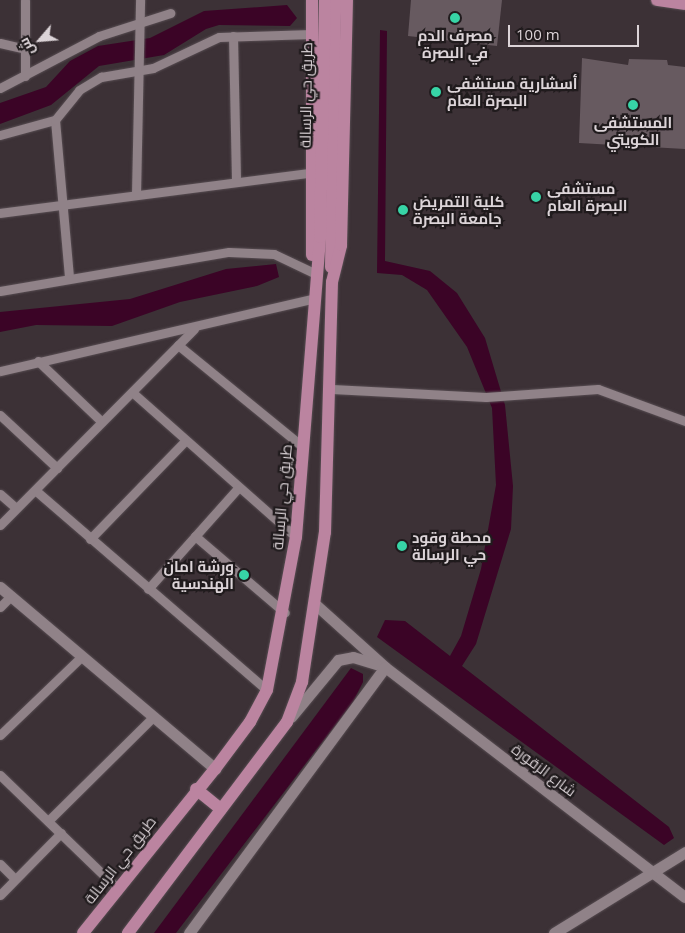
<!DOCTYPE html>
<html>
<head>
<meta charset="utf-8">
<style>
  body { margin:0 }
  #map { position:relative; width:685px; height:933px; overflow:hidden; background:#3c3136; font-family:"Open Sans",Cairo,sans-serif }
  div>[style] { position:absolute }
  .water>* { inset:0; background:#3b0426 }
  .building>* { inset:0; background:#675a60 }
  .roads { filter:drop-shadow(0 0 1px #574d52) drop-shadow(0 0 1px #574d52) }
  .minor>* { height:9px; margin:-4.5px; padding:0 4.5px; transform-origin:4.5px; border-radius:4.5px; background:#908288 }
  .tertiary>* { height:11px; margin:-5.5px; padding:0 5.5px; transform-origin:5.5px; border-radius:5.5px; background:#908288 }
  .primary>* { height:12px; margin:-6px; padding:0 6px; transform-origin:6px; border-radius:6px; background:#bb84a0 }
  .dots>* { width:14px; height:14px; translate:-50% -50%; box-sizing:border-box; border:2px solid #201b1d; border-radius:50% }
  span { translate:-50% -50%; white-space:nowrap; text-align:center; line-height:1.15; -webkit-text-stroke:4.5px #201b1d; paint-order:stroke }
  .poi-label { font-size:15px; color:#dcd4d8; font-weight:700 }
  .left { translate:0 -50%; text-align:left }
  .right { translate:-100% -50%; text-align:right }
  .street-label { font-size:15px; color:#dcd4d8 }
  .north { position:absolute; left:15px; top:15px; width:50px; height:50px; -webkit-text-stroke:4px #201b1d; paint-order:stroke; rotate:243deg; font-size:14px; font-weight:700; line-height:20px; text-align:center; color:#dcd4d8 }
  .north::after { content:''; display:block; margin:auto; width:18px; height:22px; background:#dcd4d8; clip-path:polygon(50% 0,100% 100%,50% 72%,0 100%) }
  .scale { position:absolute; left:508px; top:25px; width:131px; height:22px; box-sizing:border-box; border:2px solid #dcd4d8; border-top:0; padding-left:6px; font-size:15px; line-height:18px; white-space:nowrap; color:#dcd4d8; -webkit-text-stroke:4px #201b1d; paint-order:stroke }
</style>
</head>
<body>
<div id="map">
  <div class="water">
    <div style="clip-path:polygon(287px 5px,297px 18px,290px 26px,219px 25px,206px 29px,164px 55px,99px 66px,51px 105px,0 124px,0 103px,46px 87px,70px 61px,98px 46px,150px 38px,204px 11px)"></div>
    <div style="clip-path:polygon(380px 30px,387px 31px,385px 261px,430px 271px,457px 293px,485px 338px,505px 405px,513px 486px,511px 529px,476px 644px,462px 666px,669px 827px,674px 838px,664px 845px,377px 637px,385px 620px,405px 621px,450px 656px,461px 636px,481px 569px,496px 485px,492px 408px,467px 347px,427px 290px,402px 275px,377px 273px)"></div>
    <div style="clip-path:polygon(276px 264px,279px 277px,257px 286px,180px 302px,112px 326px,36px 325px,0 332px,0 312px,130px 299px,226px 269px)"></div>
    <div style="clip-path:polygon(351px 668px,363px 674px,363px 682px,353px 702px,176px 933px,154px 933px)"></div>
  </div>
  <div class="building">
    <div style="clip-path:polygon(411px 0,502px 0,497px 46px,408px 36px)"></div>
    <div style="clip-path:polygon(582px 58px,628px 65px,629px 59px,667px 60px,668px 65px,685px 67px,685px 149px,579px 143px)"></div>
  </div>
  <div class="roads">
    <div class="minor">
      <div style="left:233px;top:36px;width:146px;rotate:88.8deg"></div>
      <div style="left:0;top:43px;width:26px;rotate:13deg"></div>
      <div style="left:25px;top:76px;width:76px;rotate:-90deg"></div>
      <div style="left:0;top:88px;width:112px;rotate:-27.7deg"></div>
      <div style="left:99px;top:36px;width:75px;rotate:-17.9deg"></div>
      <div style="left:55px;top:120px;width:158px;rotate:84.9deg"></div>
      <div style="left:0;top:135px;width:57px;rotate:-15.3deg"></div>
      <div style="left:55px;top:120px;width:38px;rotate:-51deg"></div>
      <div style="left:79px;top:90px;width:26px;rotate:-31deg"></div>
      <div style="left:101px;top:77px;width:53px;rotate:-9.8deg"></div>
      <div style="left:153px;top:68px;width:73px;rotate:-25.2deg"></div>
      <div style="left:219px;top:37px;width:93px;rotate:-1.8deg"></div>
      <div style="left:136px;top:195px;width:195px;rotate:-88.8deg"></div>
      <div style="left:0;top:213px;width:313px;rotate:-7.4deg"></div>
      <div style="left:0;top:291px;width:232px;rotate:-9.7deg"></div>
      <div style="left:229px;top:252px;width:45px;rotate:2.5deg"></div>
      <div style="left:274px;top:254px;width:44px;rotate:25.4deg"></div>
      <div style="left:178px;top:345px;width:161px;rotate:39.2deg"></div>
      <div style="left:38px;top:361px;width:88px;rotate:43.6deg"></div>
      <div style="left:0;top:371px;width:319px;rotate:-13deg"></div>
      <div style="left:332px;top:389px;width:154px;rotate:3deg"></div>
      <div style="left:486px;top:397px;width:112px;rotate:-4.1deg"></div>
      <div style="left:598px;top:389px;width:93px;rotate:20.2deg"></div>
      <div style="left:132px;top:392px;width:219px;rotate:41.5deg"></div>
      <div style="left:0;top:415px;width:78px;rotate:42.9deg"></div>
      <div style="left:35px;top:490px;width:306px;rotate:40.8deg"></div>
      <div style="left:0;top:494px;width:21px;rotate:41deg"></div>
      <div style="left:0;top:525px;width:276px;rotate:-45.3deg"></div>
      <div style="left:195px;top:536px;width:118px;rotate:40.5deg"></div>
      <div style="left:90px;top:539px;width:136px;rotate:-45.9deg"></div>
      <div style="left:148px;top:589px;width:135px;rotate:-48.3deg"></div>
      <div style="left:0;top:607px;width:16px;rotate:-45deg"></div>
      <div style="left:0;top:735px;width:114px;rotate:-43.9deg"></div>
      <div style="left:0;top:775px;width:164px;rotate:44deg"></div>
      <div style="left:48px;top:821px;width:148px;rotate:-44.7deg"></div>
      <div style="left:0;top:864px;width:21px;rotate:45deg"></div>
      <div style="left:0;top:895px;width:87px;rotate:-45.5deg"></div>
    </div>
    <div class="tertiary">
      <div style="left:0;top:587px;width:282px;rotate:40.2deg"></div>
      <div style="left:315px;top:604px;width:94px;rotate:42deg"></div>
      <div style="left:385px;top:667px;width:378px;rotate:37.5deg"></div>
      <div style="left:291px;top:717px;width:74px;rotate:-50.5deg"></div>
      <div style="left:338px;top:660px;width:15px;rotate:-11deg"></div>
      <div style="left:353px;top:657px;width:24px;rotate:17deg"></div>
      <div style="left:189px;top:933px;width:330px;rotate:-53.6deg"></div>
      <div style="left:554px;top:933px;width:154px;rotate:-31.7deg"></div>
    </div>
    <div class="primary">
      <div style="left:657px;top:0;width:28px;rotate:8deg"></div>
      <div style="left:312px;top:255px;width:255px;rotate:-90deg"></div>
      <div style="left:331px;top:267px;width:267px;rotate:-89.1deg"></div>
      <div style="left:196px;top:789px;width:32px;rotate:39deg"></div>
      <div style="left:83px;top:933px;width:211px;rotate:-51.2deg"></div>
      <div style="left:215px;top:769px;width:59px;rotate:-53.3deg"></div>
      <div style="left:250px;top:722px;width:36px;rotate:-62deg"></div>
      <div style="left:267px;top:690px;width:156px;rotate:-79.3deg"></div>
      <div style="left:296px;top:537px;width:301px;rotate:-85.4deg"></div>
      <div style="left:320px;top:237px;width:237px;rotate:-88.8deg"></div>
      <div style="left:128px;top:933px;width:264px;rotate:-53deg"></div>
      <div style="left:287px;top:722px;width:43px;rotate:-69.4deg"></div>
      <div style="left:302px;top:682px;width:152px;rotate:-81.3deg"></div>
      <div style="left:325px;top:532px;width:250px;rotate:-88.4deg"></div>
      <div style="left:332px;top:282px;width:38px;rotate:-76deg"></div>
      <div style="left:341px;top:245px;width:245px;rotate:-88.6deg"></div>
    </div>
  </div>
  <div class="dots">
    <div style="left:455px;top:18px;background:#37d4a6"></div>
    <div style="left:436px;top:92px;background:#37d4a6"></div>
    <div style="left:633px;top:105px;background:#37d4a6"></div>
    <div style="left:536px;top:197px;background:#37d4a6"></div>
    <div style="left:403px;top:210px;background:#37d4a6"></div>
    <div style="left:402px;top:546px;background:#37d4a6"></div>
    <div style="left:244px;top:575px;background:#37d4a6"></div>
  </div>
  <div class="poi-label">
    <span style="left:455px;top:44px">مصرف الدم<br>في البصرة</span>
    <span class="left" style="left:447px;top:92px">أسشارية مستشفى<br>البصرة العام</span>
    <span style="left:633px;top:131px">المستشفى<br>الكويتي</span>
    <span class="left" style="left:547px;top:197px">مستشفى<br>البصرة العام</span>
    <span class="left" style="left:413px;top:210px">كلية التمريض<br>جامعة البصرة</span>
    <span class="left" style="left:412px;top:546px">محطة وقود<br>حي الرسالة</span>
    <span class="right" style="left:234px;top:575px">ورشة امان<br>الهندسية</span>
  </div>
  <div class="street-label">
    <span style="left:306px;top:95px;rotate:-89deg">طريق حي الرسالة</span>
    <span style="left:282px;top:497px;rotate:-85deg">طريق حي الرسالة</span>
    <span style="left:544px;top:770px;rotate:37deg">شارع الزقورة</span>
    <span style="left:120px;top:860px;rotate:-52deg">طريق حي الرسالة</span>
  </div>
  <div class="north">ش</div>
  <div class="scale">100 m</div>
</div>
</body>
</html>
